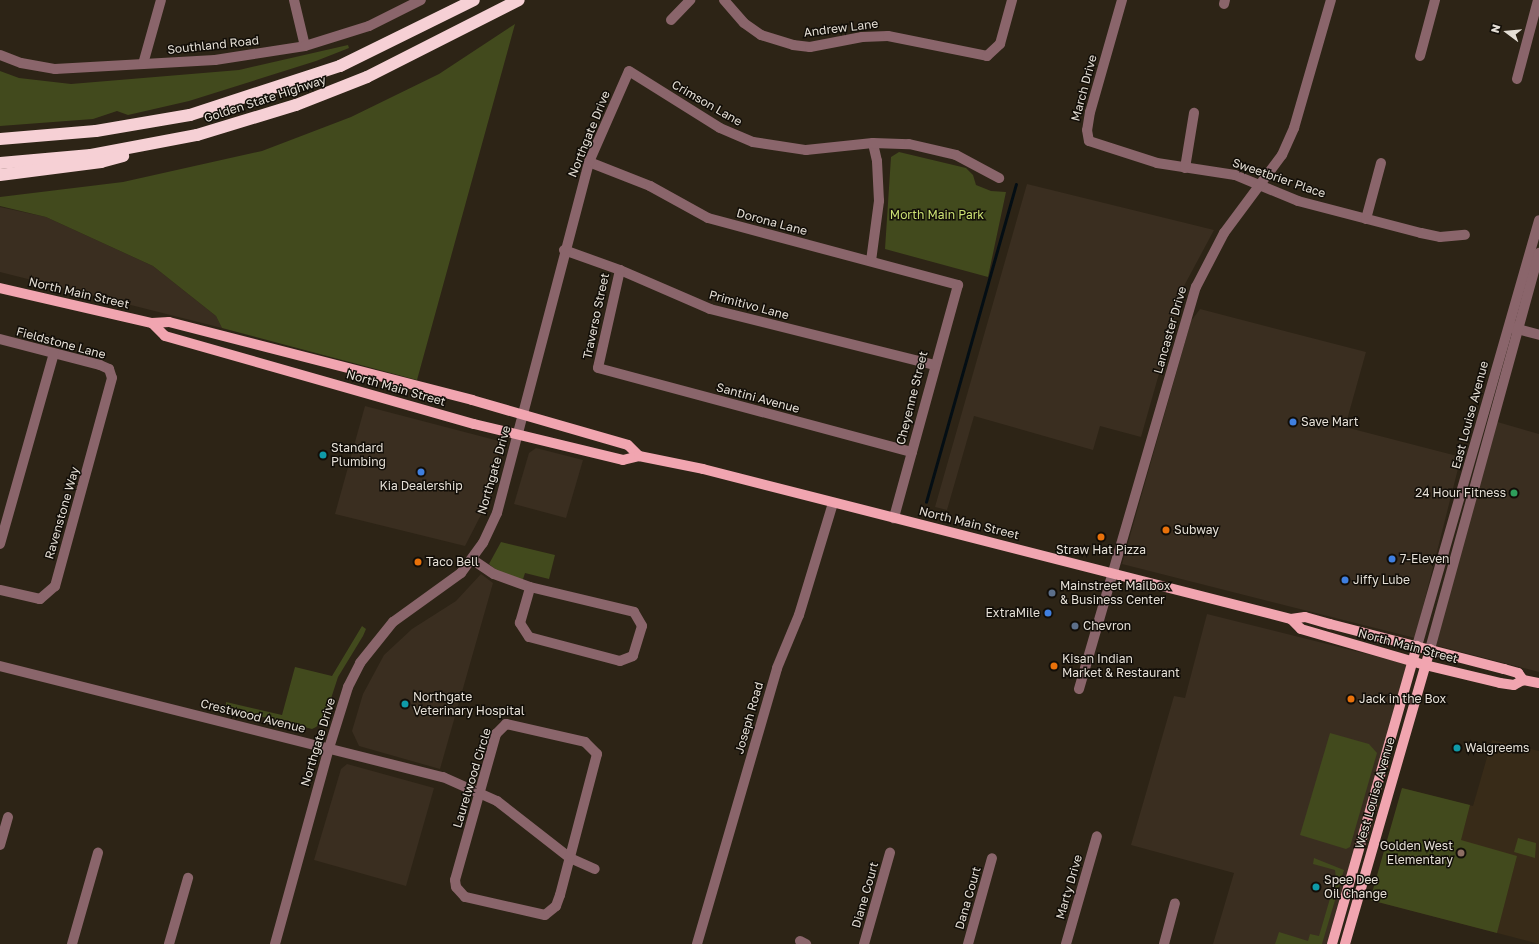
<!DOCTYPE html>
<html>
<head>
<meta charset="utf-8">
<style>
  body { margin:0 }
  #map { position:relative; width:1539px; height:944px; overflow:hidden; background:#2d2416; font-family:"Golos Text",sans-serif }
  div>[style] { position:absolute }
  .commercial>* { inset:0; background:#3a2e20 }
  .built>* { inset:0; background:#382b18 }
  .green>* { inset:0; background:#424a1d }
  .stream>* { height:2.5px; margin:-1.25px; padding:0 1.25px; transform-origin:1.25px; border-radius:1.25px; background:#040e14 }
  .minor>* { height:10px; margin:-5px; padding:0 5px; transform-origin:5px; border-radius:5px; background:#8a656b }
  .major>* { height:10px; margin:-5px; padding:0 5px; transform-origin:5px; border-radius:5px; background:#f1a5b0 }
  .highway>* { height:12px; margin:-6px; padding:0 6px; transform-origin:6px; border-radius:6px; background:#f6d0d5 }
  .dots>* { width:11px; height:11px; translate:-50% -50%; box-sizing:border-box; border:2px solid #120e08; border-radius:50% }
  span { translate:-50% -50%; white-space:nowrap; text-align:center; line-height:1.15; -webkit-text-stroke:3px #120e08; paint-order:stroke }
  .street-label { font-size:12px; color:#e5dfd6 }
  .park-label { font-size:12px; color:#cbe073 }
  .poi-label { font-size:12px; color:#e5dfd6 }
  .left { translate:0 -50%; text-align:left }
  .right { translate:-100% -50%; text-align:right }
  .north { position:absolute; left:1487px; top:12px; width:40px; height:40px; -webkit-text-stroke:3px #120e08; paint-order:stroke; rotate:286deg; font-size:11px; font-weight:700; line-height:16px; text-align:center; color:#e5dfd6 }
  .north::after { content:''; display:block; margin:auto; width:14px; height:18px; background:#e5dfd6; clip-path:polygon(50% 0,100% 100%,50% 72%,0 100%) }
</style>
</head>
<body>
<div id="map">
  <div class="commercial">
    <div style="clip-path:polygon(1027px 184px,1214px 230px,1184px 286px,1141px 437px,1100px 426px,1093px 450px,974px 416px,947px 510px,935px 507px)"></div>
    <div style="clip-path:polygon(0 207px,46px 217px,153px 266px,216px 316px,222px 328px,0 272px)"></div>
    <div style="clip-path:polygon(1200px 309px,1366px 352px,1345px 427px,1461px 457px,1415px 638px,1122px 564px,1191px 321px)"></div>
    <div style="clip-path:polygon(365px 406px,499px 441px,500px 448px,483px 511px,465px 546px,335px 514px)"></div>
    <div style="clip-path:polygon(1494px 421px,1539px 434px,1539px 672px,1435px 645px)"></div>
    <div style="clip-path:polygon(536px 448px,583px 460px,566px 518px,514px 504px,529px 453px)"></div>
    <div style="clip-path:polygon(481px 574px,493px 583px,440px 769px,359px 746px,352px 731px,363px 694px,384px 655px,412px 629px,456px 601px)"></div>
    <div style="clip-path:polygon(1207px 614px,1407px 664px,1327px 944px,1213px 944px,1234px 873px,1131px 845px,1174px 696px,1185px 698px)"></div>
    <div style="clip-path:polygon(347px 764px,434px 788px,406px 886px,314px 860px,341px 769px)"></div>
  </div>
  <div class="built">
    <div style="clip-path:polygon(1492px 740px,1539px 751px,1539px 944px,1370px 900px,1402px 788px,1473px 806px)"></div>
  </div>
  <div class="green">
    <div style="clip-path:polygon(515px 24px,417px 380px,222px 328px,216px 316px,153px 266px,46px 217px,0 206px,0 197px,123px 182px,262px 151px,351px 117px,439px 74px)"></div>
    <div style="clip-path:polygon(348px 45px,349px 48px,316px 61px,189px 101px,128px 115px,117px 111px,93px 119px,0 126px,0 71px,19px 78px,71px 84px,239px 70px)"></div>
    <div style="clip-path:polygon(899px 152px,966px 168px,973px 175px,976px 185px,991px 191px,1006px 192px,988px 277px,885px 249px,891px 157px)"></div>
    <div style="clip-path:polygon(501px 542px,555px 555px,549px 579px,525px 573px,522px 582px,499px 572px,489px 564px)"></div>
    <div style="clip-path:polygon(362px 626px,366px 629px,363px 636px,338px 677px,324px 720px,316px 727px,312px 729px,226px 708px,226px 702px,282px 715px,295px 667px,332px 676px)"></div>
    <div style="clip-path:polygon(1330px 733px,1369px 744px,1377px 753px,1350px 847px,1346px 849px,1300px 835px)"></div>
    <div style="clip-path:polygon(1402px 788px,1470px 805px,1461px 840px,1517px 856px,1497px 933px,1370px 900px)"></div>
    <div style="clip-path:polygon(1518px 838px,1536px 843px,1535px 858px,1514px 852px)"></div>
    <div style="clip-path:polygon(1314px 858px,1344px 870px,1322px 944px,1275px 944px,1279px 932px,1308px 941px,1310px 934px,1319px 936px,1336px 878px,1335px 870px,1313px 864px)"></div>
  </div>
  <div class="stream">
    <div style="left:926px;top:502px;width:330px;rotate:-74.2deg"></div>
  </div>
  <div class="minor">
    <div style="left:294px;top:0;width:47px;rotate:76.6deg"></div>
    <div style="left:724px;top:0;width:30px;rotate:49deg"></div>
    <div style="left:744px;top:23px;width:21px;rotate:35deg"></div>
    <div style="left:761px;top:35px;width:34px;rotate:17deg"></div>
    <div style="left:793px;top:45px;width:17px;rotate:7deg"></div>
    <div style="left:810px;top:47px;width:53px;rotate:-10.9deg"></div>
    <div style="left:862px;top:37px;width:26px;rotate:-2deg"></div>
    <div style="left:888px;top:36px;width:101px;rotate:11.4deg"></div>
    <div style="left:987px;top:56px;width:18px;rotate:-43deg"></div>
    <div style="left:1000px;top:44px;width:46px;rotate:-74.7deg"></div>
    <div style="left:1122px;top:0;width:116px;rotate:105.9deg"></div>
    <div style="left:1090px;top:112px;width:18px;rotate:99deg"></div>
    <div style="left:1087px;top:130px;width:11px;rotate:80deg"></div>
    <div style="left:1089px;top:141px;width:71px;rotate:17.9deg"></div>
    <div style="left:1157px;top:163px;width:79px;rotate:8.7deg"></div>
    <div style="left:1235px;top:175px;width:68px;rotate:22.4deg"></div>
    <div style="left:1298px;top:201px;width:127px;rotate:14.6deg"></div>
    <div style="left:1421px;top:233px;width:19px;rotate:12deg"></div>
    <div style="left:1440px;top:237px;width:25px;rotate:-5deg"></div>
    <div style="left:1224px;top:4px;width:4px;rotate:-76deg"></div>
    <div style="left:671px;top:20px;width:28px;rotate:-46deg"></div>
    <div style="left:0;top:55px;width:22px;rotate:21deg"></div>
    <div style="left:21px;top:63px;width:35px;rotate:10deg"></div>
    <div style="left:55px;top:69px;width:160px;rotate:-3.2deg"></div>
    <div style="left:215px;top:60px;width:91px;rotate:-8.8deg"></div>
    <div style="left:305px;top:46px;width:67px;rotate:-17.4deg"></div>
    <div style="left:369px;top:26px;width:58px;rotate:-26.6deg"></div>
    <div style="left:1420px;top:56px;width:58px;rotate:-75deg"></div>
    <div style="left:143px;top:64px;width:66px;rotate:-74.3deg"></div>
    <div style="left:1517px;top:79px;width:82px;rotate:-75.1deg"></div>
    <div style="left:589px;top:162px;width:66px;rotate:21.5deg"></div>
    <div style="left:650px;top:186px;width:66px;rotate:28.9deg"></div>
    <div style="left:708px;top:218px;width:259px;rotate:15deg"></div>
    <div style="left:958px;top:285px;width:242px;rotate:105.4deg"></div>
    <div style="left:1185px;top:168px;width:56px;rotate:-80.7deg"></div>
    <div style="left:1366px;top:219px;width:58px;rotate:-75deg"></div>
    <div style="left:564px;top:250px;width:59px;rotate:19.7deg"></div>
    <div style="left:620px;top:270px;width:98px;rotate:23.4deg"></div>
    <div style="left:710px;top:309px;width:231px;rotate:14deg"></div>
    <div style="left:871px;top:261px;width:61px;rotate:-82.4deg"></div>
    <div style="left:879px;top:201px;width:40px;rotate:-92.9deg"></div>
    <div style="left:877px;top:161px;width:18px;rotate:-103deg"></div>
    <div style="left:620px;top:270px;width:100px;rotate:102.7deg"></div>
    <div style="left:598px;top:368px;width:325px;rotate:15deg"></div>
    <div style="left:1510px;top:327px;width:30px;rotate:15deg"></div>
    <div style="left:0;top:339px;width:103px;rotate:14.6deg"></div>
    <div style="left:100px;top:365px;width:10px;rotate:24deg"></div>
    <div style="left:109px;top:369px;width:9px;rotate:72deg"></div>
    <div style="left:112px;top:378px;width:216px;rotate:105.3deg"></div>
    <div style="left:55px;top:586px;width:20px;rotate:139deg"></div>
    <div style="left:40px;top:599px;width:41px;rotate:-167.3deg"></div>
    <div style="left:0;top:544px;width:198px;rotate:-74.2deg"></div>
    <div style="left:473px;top:560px;width:25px;rotate:34deg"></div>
    <div style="left:494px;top:574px;width:38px;rotate:20deg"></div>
    <div style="left:530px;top:587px;width:107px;rotate:13.5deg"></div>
    <div style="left:634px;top:612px;width:16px;rotate:60deg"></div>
    <div style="left:642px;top:626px;width:31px;rotate:107deg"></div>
    <div style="left:633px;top:656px;width:14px;rotate:159deg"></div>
    <div style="left:620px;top:661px;width:94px;rotate:-165.2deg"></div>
    <div style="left:529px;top:637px;width:17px;rotate:-123deg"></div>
    <div style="left:520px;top:623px;width:37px;rotate:-74deg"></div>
    <div style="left:1417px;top:646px;width:443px;rotate:-74deg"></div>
    <div style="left:1430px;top:649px;width:411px;rotate:-74.6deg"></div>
    <div style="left:0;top:666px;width:457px;rotate:14.1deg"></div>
    <div style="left:443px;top:777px;width:59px;rotate:24deg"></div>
    <div style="left:497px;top:801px;width:93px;rotate:38deg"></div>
    <div style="left:570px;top:858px;width:27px;rotate:24deg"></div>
    <div style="left:1079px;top:689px;width:419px;rotate:-73.8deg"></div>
    <div style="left:1196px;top:287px;width:61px;rotate:-62.6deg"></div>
    <div style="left:1224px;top:233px;width:97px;rotate:-53.4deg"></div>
    <div style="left:1282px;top:155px;width:30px;rotate:-66deg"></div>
    <div style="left:1294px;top:128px;width:133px;rotate:-73.9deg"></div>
    <div style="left:506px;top:724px;width:81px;rotate:12.8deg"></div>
    <div style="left:585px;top:742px;width:17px;rotate:45deg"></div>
    <div style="left:597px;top:754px;width:146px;rotate:104.7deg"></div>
    <div style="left:560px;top:895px;width:12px;rotate:110deg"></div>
    <div style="left:556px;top:906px;width:14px;rotate:141deg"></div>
    <div style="left:545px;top:915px;width:82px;rotate:-167.3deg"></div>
    <div style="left:465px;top:897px;width:13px;rotate:-132deg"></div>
    <div style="left:456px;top:887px;width:7px;rotate:-98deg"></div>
    <div style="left:455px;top:880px;width:152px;rotate:-74.3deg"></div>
    <div style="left:496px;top:734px;width:14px;rotate:-45deg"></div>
    <div style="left:0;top:845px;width:29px;rotate:-74deg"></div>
    <div style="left:800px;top:941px;width:7px;rotate:27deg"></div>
    <div style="left:72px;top:944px;width:95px;rotate:-74.1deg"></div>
    <div style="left:169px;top:944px;width:69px;rotate:-73.9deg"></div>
    <div style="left:275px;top:944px;width:203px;rotate:-74.6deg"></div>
    <div style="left:329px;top:748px;width:64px;rotate:-72.7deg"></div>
    <div style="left:348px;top:687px;width:27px;rotate:-63deg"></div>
    <div style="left:360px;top:663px;width:53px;rotate:-51.2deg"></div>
    <div style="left:393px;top:622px;width:84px;rotate:-35.8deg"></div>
    <div style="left:461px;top:573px;width:37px;rotate:-54deg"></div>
    <div style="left:483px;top:543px;width:33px;rotate:-65deg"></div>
    <div style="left:497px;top:513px;width:363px;rotate:-75.3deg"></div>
    <div style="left:589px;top:162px;width:99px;rotate:-66.3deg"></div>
    <div style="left:629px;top:71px;width:107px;rotate:32.1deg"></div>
    <div style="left:720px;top:128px;width:36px;rotate:23deg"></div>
    <div style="left:753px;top:142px;width:54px;rotate:8.6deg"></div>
    <div style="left:806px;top:150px;width:67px;rotate:-6deg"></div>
    <div style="left:873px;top:143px;width:36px;rotate:2deg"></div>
    <div style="left:909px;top:144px;width:48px;rotate:13.2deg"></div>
    <div style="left:956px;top:155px;width:49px;rotate:28.1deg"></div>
    <div style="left:697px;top:944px;width:287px;rotate:-73.8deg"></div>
    <div style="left:777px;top:668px;width:57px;rotate:-67.5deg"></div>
    <div style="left:799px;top:615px;width:117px;rotate:-73.1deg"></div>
    <div style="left:864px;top:944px;width:95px;rotate:-74.1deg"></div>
    <div style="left:968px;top:944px;width:89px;rotate:-74.4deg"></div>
    <div style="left:1066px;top:944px;width:112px;rotate:-74deg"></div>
    <div style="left:1164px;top:944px;width:42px;rotate:-75deg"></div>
  </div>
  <div class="major">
    <div style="left:0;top:288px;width:156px;rotate:13deg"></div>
    <div style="left:152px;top:323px;width:17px;rotate:-3deg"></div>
    <div style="left:169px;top:322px;width:313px;rotate:14.4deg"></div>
    <div style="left:472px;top:400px;width:162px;rotate:16.1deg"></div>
    <div style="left:628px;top:445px;width:16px;rotate:45deg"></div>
    <div style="left:152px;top:323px;width:18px;rotate:45deg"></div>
    <div style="left:165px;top:336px;width:321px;rotate:15.9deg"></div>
    <div style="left:474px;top:424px;width:153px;rotate:13.6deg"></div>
    <div style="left:623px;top:460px;width:16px;rotate:-14deg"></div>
    <div style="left:639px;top:456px;width:65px;rotate:11.5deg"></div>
    <div style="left:703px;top:469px;width:607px;rotate:14.31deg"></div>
    <div style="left:1291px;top:619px;width:14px;rotate:-8deg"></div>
    <div style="left:1305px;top:617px;width:26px;rotate:16deg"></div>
    <div style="left:1330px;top:624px;width:180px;rotate:14.5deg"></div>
    <div style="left:1504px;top:669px;width:15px;rotate:16deg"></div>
    <div style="left:1518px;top:673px;width:9px;rotate:54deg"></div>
    <div style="left:1291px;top:619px;width:14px;rotate:45deg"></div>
    <div style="left:1301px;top:629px;width:129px;rotate:16.2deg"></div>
    <div style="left:1425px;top:665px;width:77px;rotate:13.5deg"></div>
    <div style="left:1500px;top:683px;width:14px;rotate:8deg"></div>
    <div style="left:1514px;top:685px;width:10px;rotate:-29deg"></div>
    <div style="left:1523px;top:680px;width:16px;rotate:11deg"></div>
    <div style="left:1332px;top:944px;width:310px;rotate:-74.1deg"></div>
    <div style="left:1345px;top:944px;width:307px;rotate:-73.9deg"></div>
  </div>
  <div class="highway">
    <div style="left:0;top:139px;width:96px;rotate:-4.8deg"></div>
    <div style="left:96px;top:131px;width:95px;rotate:-9.7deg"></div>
    <div style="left:190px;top:115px;width:158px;rotate:-18.1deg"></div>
    <div style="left:340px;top:66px;width:149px;rotate:-26.2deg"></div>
    <div style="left:0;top:163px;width:91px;rotate:-5deg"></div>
    <div style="left:91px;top:155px;width:108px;rotate:-10.7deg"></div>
    <div style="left:197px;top:135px;width:103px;rotate:-16.9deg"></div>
    <div style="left:296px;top:105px;width:76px;rotate:-21.5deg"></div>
    <div style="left:367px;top:77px;width:170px;rotate:-26.9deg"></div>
    <div style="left:0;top:175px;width:102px;rotate:-7.3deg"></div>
    <div style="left:101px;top:162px;width:23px;rotate:-15deg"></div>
  </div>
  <div class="dots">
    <div style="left:1293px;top:422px;background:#3f7fe0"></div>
    <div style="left:323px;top:455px;background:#0f9aa8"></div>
    <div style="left:421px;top:472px;background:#3f7fe0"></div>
    <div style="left:1514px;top:493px;background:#2e9e5b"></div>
    <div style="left:1166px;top:530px;background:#e8710a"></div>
    <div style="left:1101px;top:537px;background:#e8710a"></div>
    <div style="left:1392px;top:559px;background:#3f7fe0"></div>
    <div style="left:418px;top:562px;background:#e8710a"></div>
    <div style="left:1345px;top:580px;background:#3f7fe0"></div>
    <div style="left:1052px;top:593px;background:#5c6f8a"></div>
    <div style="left:1048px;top:613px;background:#3f7fe0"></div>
    <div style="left:1075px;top:626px;background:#5c6f8a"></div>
    <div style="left:1054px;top:666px;background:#e8710a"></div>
    <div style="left:1351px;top:699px;background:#e8710a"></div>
    <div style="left:405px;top:704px;background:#0f9aa8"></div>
    <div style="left:1457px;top:748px;background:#0f9aa8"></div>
    <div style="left:1461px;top:853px;background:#8d6e63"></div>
    <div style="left:1316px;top:887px;background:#0f9aa8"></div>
  </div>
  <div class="street-label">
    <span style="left:841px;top:28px;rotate:-7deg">Andrew Lane</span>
    <span style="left:213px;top:45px;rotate:-6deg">Southland Road</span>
    <span style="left:1084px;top:88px;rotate:-75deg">March Drive</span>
    <span style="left:265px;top:99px;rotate:-18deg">Golden State Highway</span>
    <span style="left:707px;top:103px;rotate:30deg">Crimson Lane</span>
    <span style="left:589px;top:134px;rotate:-68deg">Northgate Drive</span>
    <span style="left:1279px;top:178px;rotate:19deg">Sweetbrier Place</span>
    <span style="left:772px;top:222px;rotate:15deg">Dorona Lane</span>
    <span style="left:79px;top:293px;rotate:13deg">North Main Street</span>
    <span style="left:749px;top:305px;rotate:15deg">Primitivo Lane</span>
    <span style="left:596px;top:316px;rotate:-78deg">Traverso Street</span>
    <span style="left:1170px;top:330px;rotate:-74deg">Lancaster Drive</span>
    <span style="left:61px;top:343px;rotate:15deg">Fieldstone Lane</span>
    <span style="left:396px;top:388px;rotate:16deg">North Main Street</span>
    <span style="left:758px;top:398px;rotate:15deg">Santini Avenue</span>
    <span style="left:912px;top:398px;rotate:-76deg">Cheyenne Street</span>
    <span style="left:1470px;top:415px;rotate:-75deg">East Louise Avenue</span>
    <span style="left:494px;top:470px;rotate:-74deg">Northgate Drive</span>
    <span style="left:62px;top:513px;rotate:-74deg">Ravenstone Way</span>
    <span style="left:969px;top:523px;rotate:14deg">North Main Street</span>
    <span style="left:1408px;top:646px;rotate:15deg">North Main Street</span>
    <span style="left:253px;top:716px;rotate:14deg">Crestwood Avenue</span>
    <span style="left:749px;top:718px;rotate:-74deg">Joseph Road</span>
    <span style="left:318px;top:742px;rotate:-73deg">Northgate Drive</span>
    <span style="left:472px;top:778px;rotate:-73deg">Laurelwood Circle</span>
    <span style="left:1375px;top:793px;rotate:-74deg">West Louise Avenue</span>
    <span style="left:1069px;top:887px;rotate:-74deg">Marty Drive</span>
    <span style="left:865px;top:895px;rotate:-74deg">Diane Court</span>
    <span style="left:968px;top:898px;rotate:-74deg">Dana Court</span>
  </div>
  <div class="park-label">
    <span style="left:937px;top:215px">Morth Main Park</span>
  </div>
  <div class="poi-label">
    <span class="left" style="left:1301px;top:422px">Save Mart</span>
    <span class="left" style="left:331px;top:455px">Standard<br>Plumbing</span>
    <span style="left:421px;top:486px">Kia Dealership</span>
    <span class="right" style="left:1506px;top:493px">24 Hour Fitness</span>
    <span class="left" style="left:1174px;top:530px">Subway</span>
    <span style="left:1101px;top:550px">Straw Hat Pizza</span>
    <span class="left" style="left:1400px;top:559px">7-Eleven</span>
    <span class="left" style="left:426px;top:562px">Taco Bell</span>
    <span class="left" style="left:1353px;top:580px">Jiffy Lube</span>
    <span class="left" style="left:1060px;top:593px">Mainstreet Mailbox<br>&amp; Business Center</span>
    <span class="right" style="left:1040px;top:613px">ExtraMile</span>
    <span class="left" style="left:1083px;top:626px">Chevron</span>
    <span class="left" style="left:1062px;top:666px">Kisan Indian<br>Market &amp; Restaurant</span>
    <span class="left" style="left:413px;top:704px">Northgate<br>Veterinary Hospital</span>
    <span class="left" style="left:1359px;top:699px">Jack in the Box</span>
    <span class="left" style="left:1465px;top:748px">Walgreems</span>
    <span class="right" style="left:1453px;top:853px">Golden West<br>Elementary</span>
    <span class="left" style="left:1324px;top:887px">Spee Dee<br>Oil Change</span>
  </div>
  <div class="north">N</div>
</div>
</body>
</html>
